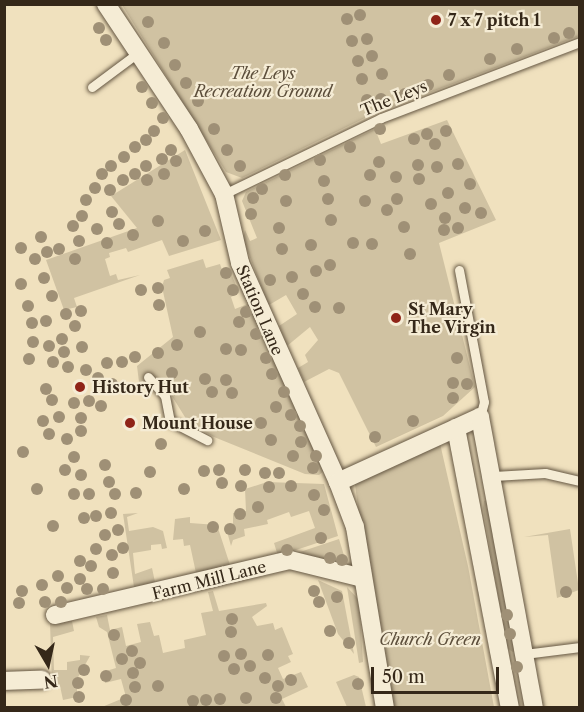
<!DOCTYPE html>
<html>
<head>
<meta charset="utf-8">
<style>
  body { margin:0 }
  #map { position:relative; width:584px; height:712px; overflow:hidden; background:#f0e1be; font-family:"Libre Caslon Text",serif }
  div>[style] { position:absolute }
  .green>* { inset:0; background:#d0c2a2 }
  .roads { filter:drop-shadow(0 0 2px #645642) drop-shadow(0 0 2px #645642) }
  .service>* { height:9px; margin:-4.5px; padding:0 4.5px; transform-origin:4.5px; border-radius:4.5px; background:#f5ecd5 }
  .minor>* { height:18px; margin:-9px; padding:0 9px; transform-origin:9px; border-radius:9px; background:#f5ecd5 }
  .trees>* { width:12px; height:12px; margin:-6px; border-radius:50%; background:#9f9076 }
  .dots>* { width:16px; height:16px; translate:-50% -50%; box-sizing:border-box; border:3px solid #f5ecd5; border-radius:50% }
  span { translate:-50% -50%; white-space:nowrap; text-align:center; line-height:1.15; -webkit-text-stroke:4.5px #f5ecd5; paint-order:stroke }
  .poi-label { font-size:16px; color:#352819; font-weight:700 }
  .left { translate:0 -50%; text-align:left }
  .park-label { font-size:16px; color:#5c4e3b; font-style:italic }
  .street-label { font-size:16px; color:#352819 }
  .frame { position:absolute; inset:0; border:6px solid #352819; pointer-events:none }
  .north { position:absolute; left:18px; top:634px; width:60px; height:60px; -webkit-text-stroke:4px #f5ecd5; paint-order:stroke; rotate:171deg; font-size:16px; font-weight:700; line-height:24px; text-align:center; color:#352819 }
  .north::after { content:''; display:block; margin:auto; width:21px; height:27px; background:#352819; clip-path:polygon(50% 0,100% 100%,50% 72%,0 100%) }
  .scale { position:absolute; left:371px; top:667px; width:128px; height:27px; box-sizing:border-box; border:3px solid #352819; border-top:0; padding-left:8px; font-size:18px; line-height:21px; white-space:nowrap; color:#352819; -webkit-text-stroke:4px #f5ecd5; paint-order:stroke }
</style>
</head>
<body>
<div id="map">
  <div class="green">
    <div style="clip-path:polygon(122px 5px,579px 5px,579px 36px,373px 114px,242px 178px,226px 172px)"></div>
    <div style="clip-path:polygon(447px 120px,496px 220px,439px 243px,475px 387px,443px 416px,376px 447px,339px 373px,329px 369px,304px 382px,298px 368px,308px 362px,305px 355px,318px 340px,310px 327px,287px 346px,279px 326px,297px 314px,286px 295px,269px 305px,266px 299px,243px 239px,245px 230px,250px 241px,257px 238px,242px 201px,246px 192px,375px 129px,381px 144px)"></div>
    <div style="clip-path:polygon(185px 150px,221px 240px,169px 256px,162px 240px,128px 252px,126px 248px,109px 253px,110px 257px,105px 259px,110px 276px,116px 274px,118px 280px,140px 275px,74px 298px,77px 307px,64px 310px,46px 260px,137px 228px,111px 196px)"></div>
    <div style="clip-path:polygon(203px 259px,206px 268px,220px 264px,222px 270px,229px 268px,239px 293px,231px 297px,235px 309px,250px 303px,325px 470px,319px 475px,305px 474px,214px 437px,188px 422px,162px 380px,139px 382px,137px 366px,173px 337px,162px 287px,164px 280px,170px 278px,167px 270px)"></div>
    <div style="clip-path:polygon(439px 439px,468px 566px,494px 707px,392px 707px,366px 570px,355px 484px,367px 473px)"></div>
    <div style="clip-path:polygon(267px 482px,324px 484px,338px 536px,278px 556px,274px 543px,315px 528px,309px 511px,291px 517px,289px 512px,267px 520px,268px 524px,244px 529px,245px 536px,233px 540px,231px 546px,226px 528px,233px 525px,233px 513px,246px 511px,245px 489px)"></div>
    <div style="clip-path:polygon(490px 499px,515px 651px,513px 652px,507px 648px,483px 508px,484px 501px)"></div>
    <div style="clip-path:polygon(138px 513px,127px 517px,129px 531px,153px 527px,163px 531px,167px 548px,162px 549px,161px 544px,151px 545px,151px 550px,133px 553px,135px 574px,152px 568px,155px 582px,134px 587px,123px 514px)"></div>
    <div style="clip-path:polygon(190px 517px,190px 523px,217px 525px,231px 568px,196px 573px,190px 545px,184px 546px,183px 539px,173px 540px,175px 519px)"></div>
    <div style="clip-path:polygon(570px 529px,579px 590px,557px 598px,548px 535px,524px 537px)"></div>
    <div style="clip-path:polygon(339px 539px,346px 562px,335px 566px,294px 554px)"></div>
    <div style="clip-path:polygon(318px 580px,342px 591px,354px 654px,338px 634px)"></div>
    <div style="clip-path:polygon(347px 587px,359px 600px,363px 662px,359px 663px)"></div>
    <div style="clip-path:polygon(213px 591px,219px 611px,266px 603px,267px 606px,252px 617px,257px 626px,273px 623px,275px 630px,282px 627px,293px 654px,288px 656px,291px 662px,278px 668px,283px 679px,301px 672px,308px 687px,282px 699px,286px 707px,102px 707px,126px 697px,121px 679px,105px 683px,103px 672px,116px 668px,107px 632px,99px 627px,96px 617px,107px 615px,110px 630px,122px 627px,126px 646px,141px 642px,137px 624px,150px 622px,154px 636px,159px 635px,163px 653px,185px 648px,184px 640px,206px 635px,201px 613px,213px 611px,208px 592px)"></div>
    <div style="clip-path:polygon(72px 621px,74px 631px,53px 637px,54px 670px,67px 670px,67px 662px,80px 660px,80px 655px,90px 656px,77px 679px,77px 697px,63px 700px,60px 686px,52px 688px,50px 622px)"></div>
    <div style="clip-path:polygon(354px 675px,359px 677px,366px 707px,347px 707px,336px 682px)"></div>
  </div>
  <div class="roads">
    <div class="service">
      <div style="left:92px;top:87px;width:59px;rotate:-36.7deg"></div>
      <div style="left:224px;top:194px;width:174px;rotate:-25.8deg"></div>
      <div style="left:381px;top:118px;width:213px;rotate:-20.9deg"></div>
      <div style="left:459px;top:270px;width:134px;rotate:79.3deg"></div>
      <div style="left:484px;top:402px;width:16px;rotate:105deg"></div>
      <div style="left:148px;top:377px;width:25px;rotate:48deg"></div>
      <div style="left:165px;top:396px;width:25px;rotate:79deg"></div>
      <div style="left:170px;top:421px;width:42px;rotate:27.2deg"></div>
      <div style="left:494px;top:476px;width:51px;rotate:-3.4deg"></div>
      <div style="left:545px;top:473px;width:36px;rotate:13deg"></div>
      <div style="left:525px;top:654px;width:55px;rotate:-7.3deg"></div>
    </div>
    <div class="minor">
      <div style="left:106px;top:4px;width:150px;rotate:56.4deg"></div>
      <div style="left:189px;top:129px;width:74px;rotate:61.7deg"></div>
      <div style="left:224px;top:194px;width:71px;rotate:76.9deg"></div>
      <div style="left:240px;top:263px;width:240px;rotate:65.9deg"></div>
      <div style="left:338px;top:482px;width:48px;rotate:69.3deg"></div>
      <div style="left:355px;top:527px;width:183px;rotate:80.6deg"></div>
      <div style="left:456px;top:428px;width:285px;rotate:79.1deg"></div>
      <div style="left:338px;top:482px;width:156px;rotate:-24.6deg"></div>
      <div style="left:480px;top:417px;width:296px;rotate:79.5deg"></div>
      <div style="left:55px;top:615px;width:241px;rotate:-13.2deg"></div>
      <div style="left:290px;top:560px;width:75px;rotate:13.9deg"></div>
      <div style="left:4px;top:681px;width:38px;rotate:-2deg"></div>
    </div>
  </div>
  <div class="trees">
    <div style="left:360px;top:15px"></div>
    <div style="left:347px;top:19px"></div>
    <div style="left:148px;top:22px"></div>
    <div style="left:99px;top:28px"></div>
    <div style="left:569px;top:33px"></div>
    <div style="left:554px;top:38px"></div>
    <div style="left:367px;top:39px"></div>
    <div style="left:106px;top:40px"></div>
    <div style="left:352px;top:41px"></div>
    <div style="left:164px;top:43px"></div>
    <div style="left:517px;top:49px"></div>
    <div style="left:372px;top:56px"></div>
    <div style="left:490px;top:59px"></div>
    <div style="left:358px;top:61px"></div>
    <div style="left:175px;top:65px"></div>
    <div style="left:382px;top:74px"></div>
    <div style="left:449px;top:75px"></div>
    <div style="left:362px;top:79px"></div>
    <div style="left:186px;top:83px"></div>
    <div style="left:428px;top:85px"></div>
    <div style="left:142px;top:87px"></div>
    <div style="left:405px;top:94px"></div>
    <div style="left:381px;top:99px"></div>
    <div style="left:367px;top:100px"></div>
    <div style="left:198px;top:101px"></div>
    <div style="left:152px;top:103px"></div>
    <div style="left:163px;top:118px"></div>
    <div style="left:214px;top:129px"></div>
    <div style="left:380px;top:129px"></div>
    <div style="left:154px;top:131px"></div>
    <div style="left:446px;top:131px"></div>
    <div style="left:427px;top:134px"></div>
    <div style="left:414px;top:139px"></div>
    <div style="left:146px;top:140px"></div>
    <div style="left:435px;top:144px"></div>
    <div style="left:135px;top:147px"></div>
    <div style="left:350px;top:147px"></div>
    <div style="left:171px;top:150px"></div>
    <div style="left:227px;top:150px"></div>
    <div style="left:124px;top:157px"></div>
    <div style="left:162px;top:159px"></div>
    <div style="left:320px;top:160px"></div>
    <div style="left:176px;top:161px"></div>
    <div style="left:379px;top:162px"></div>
    <div style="left:458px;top:164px"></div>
    <div style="left:418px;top:165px"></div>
    <div style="left:111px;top:166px"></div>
    <div style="left:146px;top:166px"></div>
    <div style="left:240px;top:166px"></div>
    <div style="left:437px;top:167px"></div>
    <div style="left:102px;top:174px"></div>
    <div style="left:135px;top:174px"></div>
    <div style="left:164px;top:174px"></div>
    <div style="left:285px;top:175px"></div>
    <div style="left:370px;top:175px"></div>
    <div style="left:396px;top:177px"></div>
    <div style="left:419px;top:179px"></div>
    <div style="left:123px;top:180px"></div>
    <div style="left:147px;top:180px"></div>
    <div style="left:324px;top:181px"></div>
    <div style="left:470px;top:184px"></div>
    <div style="left:95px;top:188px"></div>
    <div style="left:262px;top:189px"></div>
    <div style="left:110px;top:190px"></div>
    <div style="left:448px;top:193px"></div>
    <div style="left:253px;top:198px"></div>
    <div style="left:328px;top:199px"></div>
    <div style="left:397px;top:199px"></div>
    <div style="left:86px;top:200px"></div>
    <div style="left:286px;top:201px"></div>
    <div style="left:365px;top:201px"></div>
    <div style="left:431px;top:204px"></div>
    <div style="left:465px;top:208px"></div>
    <div style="left:387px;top:210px"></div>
    <div style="left:112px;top:212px"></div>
    <div style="left:481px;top:213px"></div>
    <div style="left:251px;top:214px"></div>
    <div style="left:82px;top:216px"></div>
    <div style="left:445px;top:218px"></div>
    <div style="left:331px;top:220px"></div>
    <div style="left:158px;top:221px"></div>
    <div style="left:119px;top:224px"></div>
    <div style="left:73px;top:226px"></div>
    <div style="left:404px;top:227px"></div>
    <div style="left:279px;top:228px"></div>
    <div style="left:458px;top:228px"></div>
    <div style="left:97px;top:229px"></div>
    <div style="left:444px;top:230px"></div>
    <div style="left:205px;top:231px"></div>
    <div style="left:133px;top:235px"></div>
    <div style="left:41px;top:237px"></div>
    <div style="left:79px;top:241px"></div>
    <div style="left:183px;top:241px"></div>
    <div style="left:107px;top:243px"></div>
    <div style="left:353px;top:243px"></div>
    <div style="left:372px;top:244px"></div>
    <div style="left:311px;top:245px"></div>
    <div style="left:21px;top:248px"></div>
    <div style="left:59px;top:249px"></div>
    <div style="left:282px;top:249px"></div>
    <div style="left:47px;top:252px"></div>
    <div style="left:410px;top:254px"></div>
    <div style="left:35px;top:259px"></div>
    <div style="left:75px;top:259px"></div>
    <div style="left:330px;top:265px"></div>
    <div style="left:316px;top:271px"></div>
    <div style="left:226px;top:273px"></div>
    <div style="left:292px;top:277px"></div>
    <div style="left:44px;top:278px"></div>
    <div style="left:270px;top:280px"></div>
    <div style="left:21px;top:284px"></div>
    <div style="left:158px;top:288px"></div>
    <div style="left:141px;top:290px"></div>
    <div style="left:233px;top:290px"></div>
    <div style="left:303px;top:294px"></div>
    <div style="left:52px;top:296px"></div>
    <div style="left:159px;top:305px"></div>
    <div style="left:28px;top:306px"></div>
    <div style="left:315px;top:307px"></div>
    <div style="left:339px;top:308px"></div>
    <div style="left:81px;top:311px"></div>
    <div style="left:246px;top:312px"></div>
    <div style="left:66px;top:314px"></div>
    <div style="left:46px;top:321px"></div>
    <div style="left:239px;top:322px"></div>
    <div style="left:32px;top:323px"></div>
    <div style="left:75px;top:326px"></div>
    <div style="left:200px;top:332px"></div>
    <div style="left:256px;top:334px"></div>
    <div style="left:62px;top:339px"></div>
    <div style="left:33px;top:342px"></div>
    <div style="left:177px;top:345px"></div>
    <div style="left:49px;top:346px"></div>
    <div style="left:82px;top:347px"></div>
    <div style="left:226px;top:349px"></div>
    <div style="left:241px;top:350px"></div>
    <div style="left:64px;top:352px"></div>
    <div style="left:158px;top:353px"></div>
    <div style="left:135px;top:357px"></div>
    <div style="left:266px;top:358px"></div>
    <div style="left:457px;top:358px"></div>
    <div style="left:29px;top:359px"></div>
    <div style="left:53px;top:362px"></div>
    <div style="left:122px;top:362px"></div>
    <div style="left:107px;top:363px"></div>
    <div style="left:68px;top:367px"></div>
    <div style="left:86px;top:370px"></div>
    <div style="left:172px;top:373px"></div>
    <div style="left:272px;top:374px"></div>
    <div style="left:98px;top:378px"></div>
    <div style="left:205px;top:379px"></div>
    <div style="left:226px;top:380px"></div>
    <div style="left:453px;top:383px"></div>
    <div style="left:112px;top:384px"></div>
    <div style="left:467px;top:384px"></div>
    <div style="left:46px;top:389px"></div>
    <div style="left:212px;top:392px"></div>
    <div style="left:284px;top:392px"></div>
    <div style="left:232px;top:393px"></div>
    <div style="left:453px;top:398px"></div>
    <div style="left:52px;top:400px"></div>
    <div style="left:89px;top:401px"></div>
    <div style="left:74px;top:403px"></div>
    <div style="left:101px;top:406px"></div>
    <div style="left:276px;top:407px"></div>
    <div style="left:291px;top:415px"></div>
    <div style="left:59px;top:417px"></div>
    <div style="left:81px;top:418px"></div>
    <div style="left:43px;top:421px"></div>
    <div style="left:413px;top:421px"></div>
    <div style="left:261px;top:423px"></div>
    <div style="left:300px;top:426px"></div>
    <div style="left:81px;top:431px"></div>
    <div style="left:49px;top:434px"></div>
    <div style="left:375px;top:437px"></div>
    <div style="left:67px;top:439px"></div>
    <div style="left:271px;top:440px"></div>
    <div style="left:301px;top:442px"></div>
    <div style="left:161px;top:444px"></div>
    <div style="left:23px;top:452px"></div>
    <div style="left:293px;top:456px"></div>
    <div style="left:316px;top:456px"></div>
    <div style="left:74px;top:457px"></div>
    <div style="left:105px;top:465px"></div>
    <div style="left:313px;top:468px"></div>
    <div style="left:65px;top:470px"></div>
    <div style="left:219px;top:470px"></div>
    <div style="left:245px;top:470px"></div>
    <div style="left:204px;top:471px"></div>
    <div style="left:150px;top:472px"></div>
    <div style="left:265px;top:473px"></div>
    <div style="left:279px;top:473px"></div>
    <div style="left:81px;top:475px"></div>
    <div style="left:109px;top:482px"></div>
    <div style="left:222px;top:483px"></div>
    <div style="left:241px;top:486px"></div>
    <div style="left:291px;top:486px"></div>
    <div style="left:269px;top:487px"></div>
    <div style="left:37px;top:489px"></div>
    <div style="left:184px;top:489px"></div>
    <div style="left:136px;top:493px"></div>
    <div style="left:74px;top:494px"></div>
    <div style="left:89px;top:494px"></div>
    <div style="left:115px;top:494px"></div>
    <div style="left:314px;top:495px"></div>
    <div style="left:258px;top:507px"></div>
    <div style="left:324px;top:510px"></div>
    <div style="left:111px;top:513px"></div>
    <div style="left:240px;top:514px"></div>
    <div style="left:96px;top:516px"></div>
    <div style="left:84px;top:518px"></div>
    <div style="left:53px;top:526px"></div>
    <div style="left:213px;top:527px"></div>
    <div style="left:230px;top:529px"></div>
    <div style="left:118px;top:530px"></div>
    <div style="left:105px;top:535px"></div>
    <div style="left:321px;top:538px"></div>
    <div style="left:123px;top:548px"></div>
    <div style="left:96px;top:549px"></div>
    <div style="left:287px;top:550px"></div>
    <div style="left:112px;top:555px"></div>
    <div style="left:330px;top:558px"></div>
    <div style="left:342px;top:560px"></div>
    <div style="left:80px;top:561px"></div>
    <div style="left:91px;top:566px"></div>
    <div style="left:113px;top:573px"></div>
    <div style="left:58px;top:576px"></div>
    <div style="left:80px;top:579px"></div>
    <div style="left:42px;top:585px"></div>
    <div style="left:67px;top:588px"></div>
    <div style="left:87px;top:589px"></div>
    <div style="left:103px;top:589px"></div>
    <div style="left:22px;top:591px"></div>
    <div style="left:314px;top:591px"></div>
    <div style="left:566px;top:592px"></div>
    <div style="left:337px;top:597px"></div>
    <div style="left:45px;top:602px"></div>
    <div style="left:61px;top:602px"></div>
    <div style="left:319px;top:602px"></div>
    <div style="left:19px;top:603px"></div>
    <div style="left:507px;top:615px"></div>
    <div style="left:232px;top:619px"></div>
    <div style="left:330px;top:631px"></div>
    <div style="left:231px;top:632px"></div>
    <div style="left:510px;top:634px"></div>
    <div style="left:114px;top:635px"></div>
    <div style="left:349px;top:643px"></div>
    <div style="left:132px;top:651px"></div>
    <div style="left:241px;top:654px"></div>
    <div style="left:268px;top:655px"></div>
    <div style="left:224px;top:656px"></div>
    <div style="left:122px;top:659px"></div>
    <div style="left:140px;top:663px"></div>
    <div style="left:250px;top:666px"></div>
    <div style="left:517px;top:667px"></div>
    <div style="left:234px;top:669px"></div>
    <div style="left:84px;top:670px"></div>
    <div style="left:133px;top:673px"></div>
    <div style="left:106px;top:676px"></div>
    <div style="left:265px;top:678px"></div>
    <div style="left:291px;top:680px"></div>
    <div style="left:78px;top:683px"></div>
    <div style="left:358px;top:684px"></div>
    <div style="left:158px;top:686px"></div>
    <div style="left:278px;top:686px"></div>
    <div style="left:135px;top:687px"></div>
    <div style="left:79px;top:697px"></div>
    <div style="left:246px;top:698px"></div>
    <div style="left:276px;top:698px"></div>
    <div style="left:220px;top:699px"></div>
    <div style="left:126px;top:700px"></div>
    <div style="left:206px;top:700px"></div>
    <div style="left:193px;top:701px"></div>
  </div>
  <div class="dots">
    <div style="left:436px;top:20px;background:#8f2418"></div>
    <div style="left:396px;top:318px;background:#8f2418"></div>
    <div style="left:80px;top:387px;background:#8f2418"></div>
    <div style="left:130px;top:423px;background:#8f2418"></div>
  </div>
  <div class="poi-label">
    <span class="left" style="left:448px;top:20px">7 x 7 pitch 1</span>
    <span class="left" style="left:408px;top:318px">St Mary<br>The Virgin</span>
    <span class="left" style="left:92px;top:387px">History Hut</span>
    <span class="left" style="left:142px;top:423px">Mount House</span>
  </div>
  <div class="park-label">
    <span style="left:263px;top:82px">The Leys<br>Recreation Ground</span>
    <span style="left:430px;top:639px">Church Green</span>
  </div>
  <div class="street-label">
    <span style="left:394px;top:98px;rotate:-22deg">The Leys</span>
    <span style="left:260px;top:310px;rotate:67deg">Station Lane</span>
    <span style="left:209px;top:580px;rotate:-14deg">Farm Mill Lane</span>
  </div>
  <div class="frame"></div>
  <div class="north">N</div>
  <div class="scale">50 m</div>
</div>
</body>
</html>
